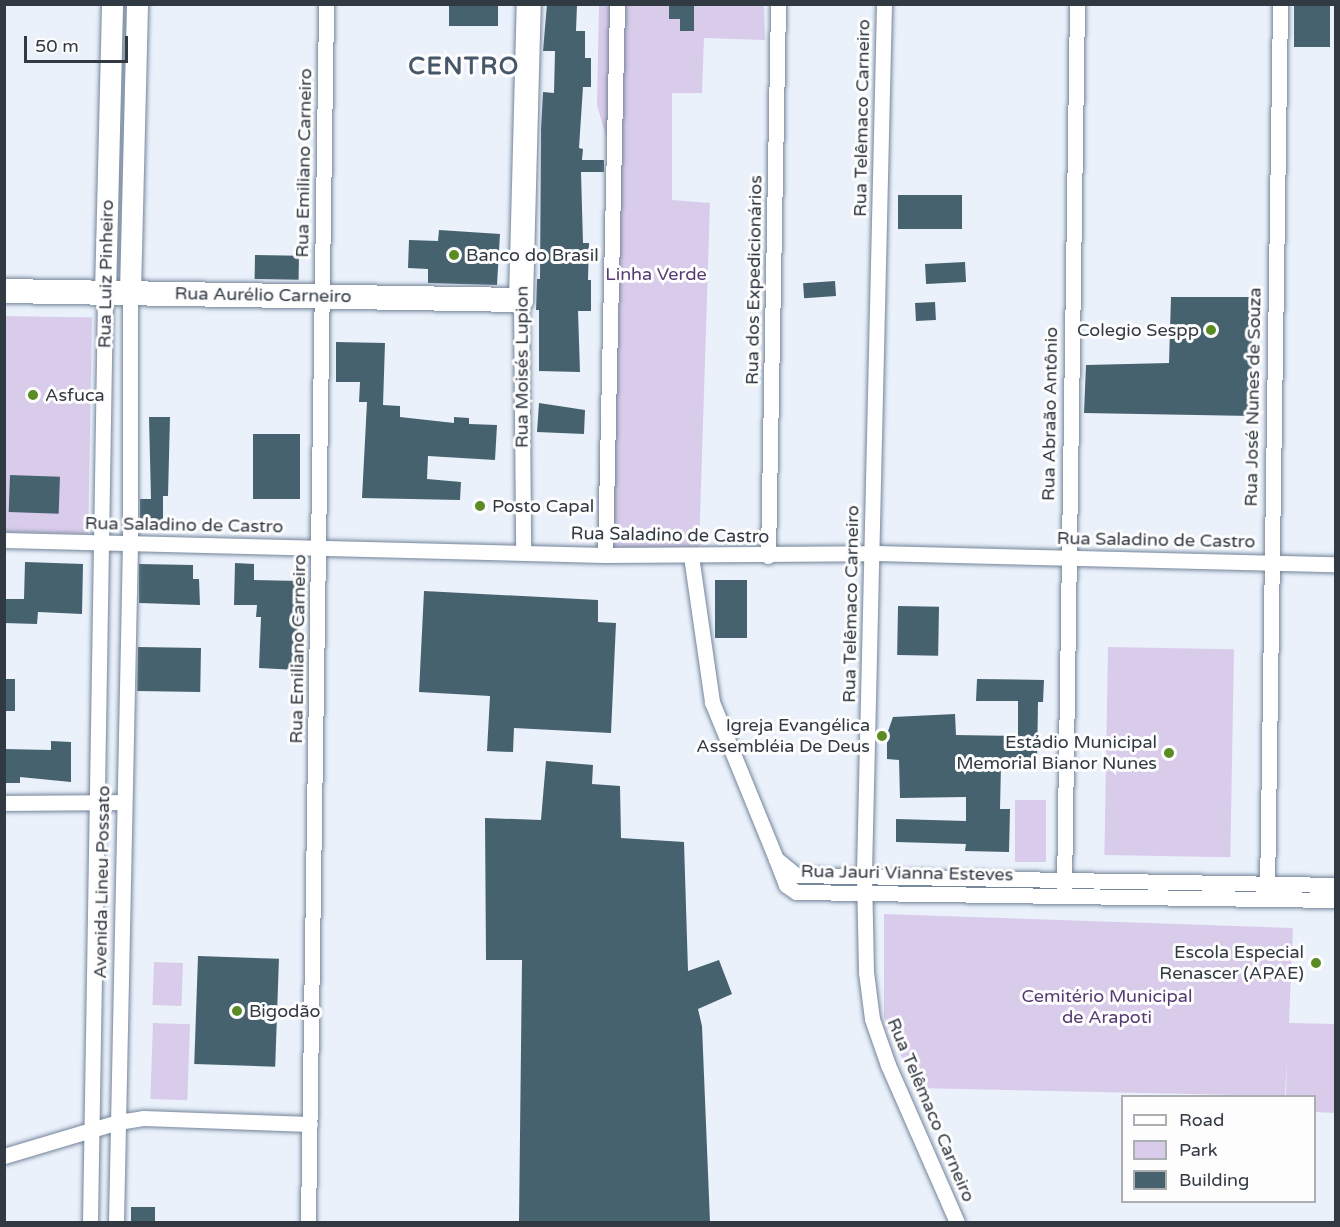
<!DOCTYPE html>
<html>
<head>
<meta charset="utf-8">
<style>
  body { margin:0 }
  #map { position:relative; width:1340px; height:1227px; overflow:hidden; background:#eaf1fb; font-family:"Varela Round",sans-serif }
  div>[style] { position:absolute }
  .green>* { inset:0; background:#d9cceb; transform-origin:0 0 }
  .building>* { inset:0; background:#47626f; transform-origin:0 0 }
  .roads { filter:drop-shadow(0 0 2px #738499) drop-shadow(0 0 2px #738499) }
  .street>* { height:15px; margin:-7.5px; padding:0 7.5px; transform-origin:7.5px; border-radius:7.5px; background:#fff }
  .secondary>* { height:21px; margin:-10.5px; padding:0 10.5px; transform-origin:10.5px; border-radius:10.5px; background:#fff }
  .primary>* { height:24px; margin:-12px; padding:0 12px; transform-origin:12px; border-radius:12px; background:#fff }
  .dots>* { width:16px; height:16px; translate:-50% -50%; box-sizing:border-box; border:3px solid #fdfdfd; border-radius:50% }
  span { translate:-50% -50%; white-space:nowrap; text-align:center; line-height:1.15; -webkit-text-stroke:6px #fdfdfd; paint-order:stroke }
  .street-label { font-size:18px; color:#313942 }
  .poi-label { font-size:18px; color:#313942 }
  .left { translate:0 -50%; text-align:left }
  .right { translate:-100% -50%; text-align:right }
  .park-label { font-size:18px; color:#553b72 }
  .district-label { font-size:24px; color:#47576a; font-weight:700; letter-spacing:1.5px }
  .frame { position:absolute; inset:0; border:6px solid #313942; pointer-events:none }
  .legend { position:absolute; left:1121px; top:1095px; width:195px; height:108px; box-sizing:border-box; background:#fdfdfd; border:2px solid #abafb2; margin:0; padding:8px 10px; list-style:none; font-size:18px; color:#313942 }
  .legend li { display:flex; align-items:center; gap:12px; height:30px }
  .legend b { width:30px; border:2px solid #abafb2 }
  .scale { position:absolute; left:24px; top:36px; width:104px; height:27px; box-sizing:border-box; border:3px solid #313942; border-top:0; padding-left:8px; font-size:18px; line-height:21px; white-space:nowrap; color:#313942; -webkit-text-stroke:4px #fdfdfd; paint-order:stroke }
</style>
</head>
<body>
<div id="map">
  <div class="green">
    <div style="clip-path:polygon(599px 5px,764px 5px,765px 40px,704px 38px,702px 93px,672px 93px,672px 200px,710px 203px,699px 550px,597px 546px,609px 147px,597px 105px)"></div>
    <div style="left:5px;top:316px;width:87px;height:216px;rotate:1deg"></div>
    <div style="left:1108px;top:647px;width:126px;height:208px;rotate:1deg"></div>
    <div style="left:1015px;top:800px;width:31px;height:62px"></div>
    <div style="clip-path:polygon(884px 914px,1293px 928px,1289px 1023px,1335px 1024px,1335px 1113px,1315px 1112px,1314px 1096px,1286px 1096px,1287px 1058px,1285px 1096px,915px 1088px,884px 1017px)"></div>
    <div style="left:154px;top:962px;width:29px;height:43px;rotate:2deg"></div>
    <div style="left:153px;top:1023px;width:37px;height:76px;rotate:2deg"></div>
  </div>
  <div class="building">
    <div style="left:449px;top:4px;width:49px;height:22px"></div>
    <div style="clip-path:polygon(547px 4px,577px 5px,576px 31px,585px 31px,585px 58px,591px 58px,591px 87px,583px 87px,579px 148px,583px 149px,582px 160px,604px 160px,604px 172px,581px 172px,583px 243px,589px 243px,588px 280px,591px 280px,591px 311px,578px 311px,580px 372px,539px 371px,539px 310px,536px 310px,537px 279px,540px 279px,541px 129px,543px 92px,554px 93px,555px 51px,543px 51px)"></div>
    <div style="clip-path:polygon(669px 4px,694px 4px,694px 31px,680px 31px,680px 19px,669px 19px)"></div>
    <div style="left:1294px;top:4px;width:36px;height:43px"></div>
    <div style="left:898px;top:195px;width:64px;height:34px"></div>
    <div style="clip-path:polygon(439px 230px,500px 234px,497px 285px,428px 283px,428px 269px,408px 268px,409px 240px,438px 241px)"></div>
    <div style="left:255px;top:255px;width:44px;height:24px;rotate:1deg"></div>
    <div style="left:965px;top:262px;width:20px;height:40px;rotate:87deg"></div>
    <div style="left:835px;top:281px;width:15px;height:32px;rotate:86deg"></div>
    <div style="clip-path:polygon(1171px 297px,1252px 297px,1252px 416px,1084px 413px,1086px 365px,1169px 363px)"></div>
    <div style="left:935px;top:302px;width:18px;height:20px;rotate:87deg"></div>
    <div style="clip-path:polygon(336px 342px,385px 343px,383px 405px,400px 406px,400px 417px,454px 423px,454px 417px,469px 418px,469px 424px,497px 425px,495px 460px,428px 456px,427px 479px,461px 482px,460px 500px,362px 498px,367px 402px,359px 402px,360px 382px,336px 382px)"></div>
    <div style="clip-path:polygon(539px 403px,585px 410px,584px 434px,537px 432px)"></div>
    <div style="clip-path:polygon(149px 417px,170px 417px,168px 496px,163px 496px,163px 522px,140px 522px,140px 499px,151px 499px)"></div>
    <div style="left:253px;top:434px;width:47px;height:65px"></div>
    <div style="left:10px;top:475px;width:50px;height:37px;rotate:2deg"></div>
    <div style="clip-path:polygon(25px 562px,83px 564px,82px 614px,38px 612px,37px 624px,4px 623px,4px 599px,24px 599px)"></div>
    <div style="clip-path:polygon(235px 563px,254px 564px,254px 580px,299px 581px,297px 670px,259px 668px,261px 617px,256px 617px,257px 605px,234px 605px)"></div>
    <div style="clip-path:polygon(139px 564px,193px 565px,193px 579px,199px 579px,200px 605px,139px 603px)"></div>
    <div style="left:715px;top:580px;width:32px;height:58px"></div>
    <div style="clip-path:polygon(424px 591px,598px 600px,598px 622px,616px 623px,611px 733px,514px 728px,513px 752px,487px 751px,490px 696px,419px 692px)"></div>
    <div style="left:898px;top:606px;width:41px;height:49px;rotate:1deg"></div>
    <div style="left:138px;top:647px;width:63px;height:44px;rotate:1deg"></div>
    <div style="left:4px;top:679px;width:11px;height:32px"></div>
    <div style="clip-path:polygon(977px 679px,1044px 680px,1043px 702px,1038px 702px,1037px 765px,1001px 765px,1000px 809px,1010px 809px,1009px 852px,965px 851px,966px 844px,896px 842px,896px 819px,966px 821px,966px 797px,900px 798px,899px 760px,887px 759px,887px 734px,893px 717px,955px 714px,956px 735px,1018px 736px,1018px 701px,976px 701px)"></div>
    <div style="clip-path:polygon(51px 741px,71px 742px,71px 782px,20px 777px,20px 783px,4px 783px,4px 749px,51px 750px)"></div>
    <div style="clip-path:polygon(546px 761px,593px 765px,592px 784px,620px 786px,621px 838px,684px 842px,688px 971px,719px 960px,732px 994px,698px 1009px,702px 1026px,710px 1222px,519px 1222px,522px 960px,486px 960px,485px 818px,541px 820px)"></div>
    <div style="left:198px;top:956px;width:81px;height:108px;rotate:2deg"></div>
    <div style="left:131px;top:1207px;width:24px;height:15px"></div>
  </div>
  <div class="roads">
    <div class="street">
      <div style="left:884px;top:4px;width:871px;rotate:91.32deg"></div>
      <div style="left:864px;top:875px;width:97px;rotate:88.8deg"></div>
      <div style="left:866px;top:972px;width:47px;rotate:82.7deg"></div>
      <div style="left:872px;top:1019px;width:49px;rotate:70.8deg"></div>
      <div style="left:888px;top:1065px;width:171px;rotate:66.3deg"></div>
      <div style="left:521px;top:300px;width:251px;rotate:89.5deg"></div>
      <div style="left:4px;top:540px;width:601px;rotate:1.43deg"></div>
      <div style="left:605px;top:555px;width:267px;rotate:-0.4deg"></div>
      <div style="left:872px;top:553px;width:464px;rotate:1.4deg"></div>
      <div style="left:605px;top:555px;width:551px;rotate:-88.75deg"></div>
      <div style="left:691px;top:556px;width:148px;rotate:81.8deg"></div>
      <div style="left:712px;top:702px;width:170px;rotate:67.8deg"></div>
      <div style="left:768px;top:556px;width:552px;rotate:-88.96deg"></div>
      <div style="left:4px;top:803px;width:119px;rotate:-0.5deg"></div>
      <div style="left:1336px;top:885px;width:540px;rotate:-178.94deg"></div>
      <div style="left:796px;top:875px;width:26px;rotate:-141deg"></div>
      <div style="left:776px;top:859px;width:28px;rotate:69deg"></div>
      <div style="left:786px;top:885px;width:12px;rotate:35deg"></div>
      <div style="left:796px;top:892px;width:540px;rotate:0.85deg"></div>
      <div style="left:1064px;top:890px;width:886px;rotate:-89.16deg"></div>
      <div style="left:1267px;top:892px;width:888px;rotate:-89.16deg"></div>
      <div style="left:4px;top:1156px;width:119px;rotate:-16.6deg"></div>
      <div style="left:118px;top:1122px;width:25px;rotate:-9deg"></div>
      <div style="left:143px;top:1118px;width:167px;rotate:2.1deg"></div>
      <div style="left:90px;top:1222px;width:929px;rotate:-89.07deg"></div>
      <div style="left:116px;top:1222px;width:679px;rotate:-88.82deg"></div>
      <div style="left:130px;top:543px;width:251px;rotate:-90deg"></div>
      <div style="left:308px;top:1222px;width:1218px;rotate:-89.15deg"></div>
    </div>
    <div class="secondary">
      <div style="left:130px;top:292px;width:288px;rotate:-88.6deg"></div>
      <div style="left:105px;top:293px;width:289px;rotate:-88.6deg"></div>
    </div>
    <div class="primary">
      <div style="left:4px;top:291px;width:517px;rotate:1deg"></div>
      <div style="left:521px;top:300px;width:296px;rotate:-88.5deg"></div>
    </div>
  </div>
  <div class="dots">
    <div style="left:454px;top:255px;background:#5b8c23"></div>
    <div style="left:1211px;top:330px;background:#5b8c23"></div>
    <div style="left:33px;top:395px;background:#5b8c23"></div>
    <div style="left:480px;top:506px;background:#5b8c23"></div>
    <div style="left:882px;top:736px;background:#5b8c23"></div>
    <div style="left:1169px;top:753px;background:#5b8c23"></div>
    <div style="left:1316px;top:963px;background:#5b8c23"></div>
    <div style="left:237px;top:1011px;background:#5b8c23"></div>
  </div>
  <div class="street-label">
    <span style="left:862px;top:118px;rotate:-89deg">Rua Telêmaco Carneiro</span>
    <span style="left:304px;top:163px;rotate:-89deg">Rua Emiliano Carneiro</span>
    <span style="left:106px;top:274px;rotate:-89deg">Rua Luiz Pinheiro</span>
    <span style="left:754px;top:280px;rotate:-89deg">Rua dos Expedicionários</span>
    <span style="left:263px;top:295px;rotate:1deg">Rua Aurélio Carneiro</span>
    <span style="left:522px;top:367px;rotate:-90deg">Rua Moisés Lupion</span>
    <span style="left:1253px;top:397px;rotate:-89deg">Rua José Nunes de Souza</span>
    <span style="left:1050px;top:414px;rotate:-89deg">Rua Abraão Antônio</span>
    <span style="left:184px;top:525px;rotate:1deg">Rua Saladino de Castro</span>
    <span style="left:670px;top:535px;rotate:1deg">Rua Saladino de Castro</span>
    <span style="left:1156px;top:540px;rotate:1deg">Rua Saladino de Castro</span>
    <span style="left:851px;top:604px;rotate:-89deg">Rua Telêmaco Carneiro</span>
    <span style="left:298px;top:649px;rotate:-89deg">Rua Emiliano Carneiro</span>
    <span style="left:907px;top:873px;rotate:1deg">Rua Jauri Vianna Esteves</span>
    <span style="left:102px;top:882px;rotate:-89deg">Avenida Lineu Possato</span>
    <span style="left:931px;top:1110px;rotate:67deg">Rua Telêmaco Carneiro</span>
  </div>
  <div class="poi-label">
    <span class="left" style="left:466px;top:255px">Banco do Brasil</span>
    <span class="right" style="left:1199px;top:330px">Colegio Sespp</span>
    <span class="left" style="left:45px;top:395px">Asfuca</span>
    <span class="left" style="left:492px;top:506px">Posto Capal</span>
    <span class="right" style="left:870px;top:736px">Igreja Evangélica<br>Assembléia De Deus</span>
    <span class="right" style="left:1157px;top:753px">Estádio Municipal<br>Memorial Bianor Nunes</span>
    <span class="right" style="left:1304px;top:963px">Escola Especial<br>Renascer (APAE)</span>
    <span class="left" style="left:249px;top:1011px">Bigodão</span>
  </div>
  <div class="park-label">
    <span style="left:656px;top:274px">Linha Verde</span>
    <span style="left:1107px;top:1007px">Cemitério Municipal<br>de Arapoti</span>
  </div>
  <div class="district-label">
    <span style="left:464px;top:67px">CENTRO</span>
  </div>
  <div class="frame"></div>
  <ul class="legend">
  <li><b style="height:8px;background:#fff"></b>Road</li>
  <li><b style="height:16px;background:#d9cceb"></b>Park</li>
  <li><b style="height:16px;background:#47626f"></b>Building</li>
  </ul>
  <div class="scale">50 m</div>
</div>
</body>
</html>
